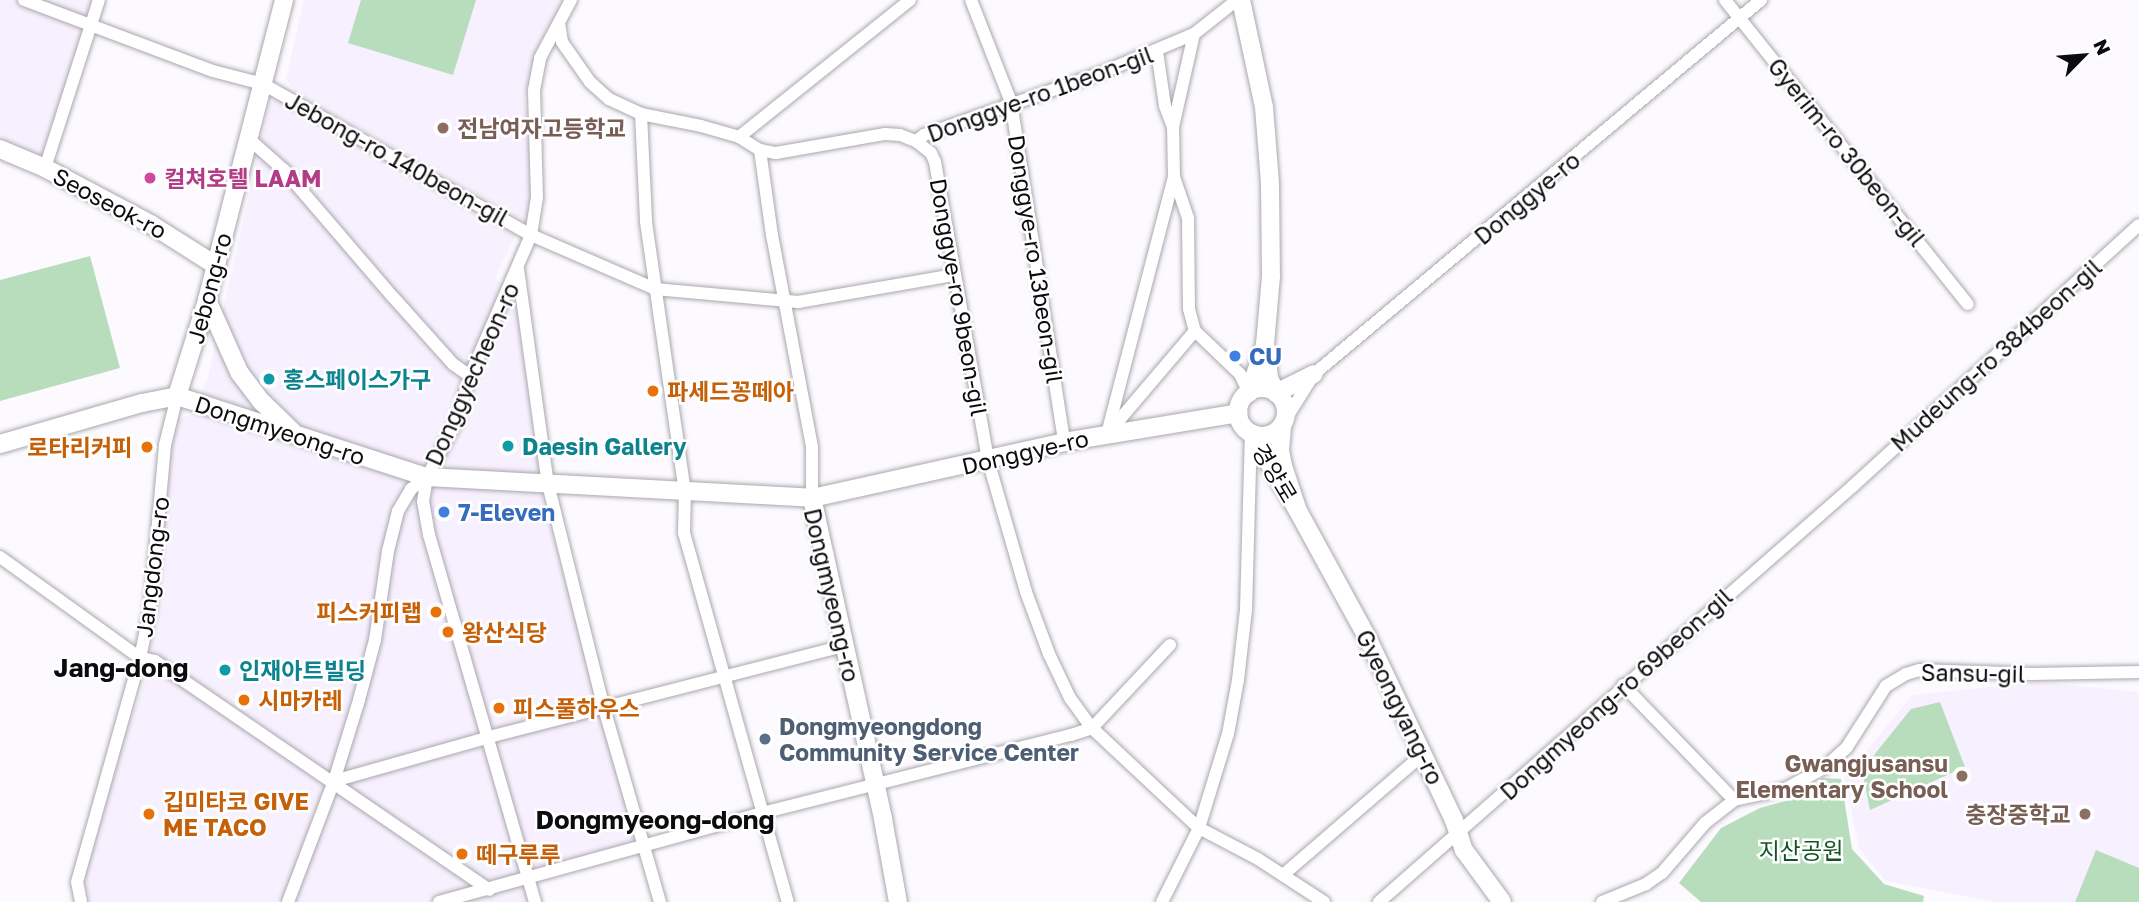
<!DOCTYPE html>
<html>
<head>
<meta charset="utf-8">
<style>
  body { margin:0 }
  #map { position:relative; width:2139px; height:902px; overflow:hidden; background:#fcfafe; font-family:"Golos Text","Noto Sans KR",sans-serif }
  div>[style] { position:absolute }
  .built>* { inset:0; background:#f7f0fe }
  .green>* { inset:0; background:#b8ddbd }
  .roads { filter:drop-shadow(0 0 2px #aaa7ae) drop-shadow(0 0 2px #aaa7ae) }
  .street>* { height:12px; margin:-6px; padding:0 6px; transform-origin:6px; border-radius:6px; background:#fff }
  .secondary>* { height:18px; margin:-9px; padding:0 9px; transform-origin:9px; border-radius:9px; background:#fff }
  .secondary>.ring { margin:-9px; padding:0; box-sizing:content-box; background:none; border:18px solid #fff; border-radius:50% }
  .dots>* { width:19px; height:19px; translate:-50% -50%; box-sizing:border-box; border:4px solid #fff; border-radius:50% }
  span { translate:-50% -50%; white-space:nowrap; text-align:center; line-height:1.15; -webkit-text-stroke:5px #fff; paint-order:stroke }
  .street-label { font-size:23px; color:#0c0b0d }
  .education-label { font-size:23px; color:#785e54; font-weight:700 }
  .left { translate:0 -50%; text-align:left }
  .right { translate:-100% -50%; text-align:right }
  .hotel-label { font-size:23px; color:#b23c85; font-weight:700 }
  .shop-label { font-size:23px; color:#366cbe; font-weight:700 }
  .culture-label { font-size:23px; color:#0d838f; font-weight:700 }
  .food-label { font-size:23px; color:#c56008; font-weight:700 }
  .service-label { font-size:23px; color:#4e5e75; font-weight:700 }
  .park-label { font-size:23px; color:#135326 }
  .quarter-label { font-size:26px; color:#0c0b0d; font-weight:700 }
  .north { position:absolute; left:2048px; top:21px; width:70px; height:70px; -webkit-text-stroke:5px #fff; paint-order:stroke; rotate:65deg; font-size:19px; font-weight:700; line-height:28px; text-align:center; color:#0c0b0d }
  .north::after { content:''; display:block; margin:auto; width:24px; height:32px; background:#0c0b0d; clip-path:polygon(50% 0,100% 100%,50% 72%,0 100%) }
</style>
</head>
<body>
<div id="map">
  <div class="built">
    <div style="clip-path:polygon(0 0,95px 0,40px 161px,0 143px)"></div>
    <div style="clip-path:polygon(304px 0,563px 0,536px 51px,525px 98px,533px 196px,526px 221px,296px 93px,286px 79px)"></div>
    <div style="clip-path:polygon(277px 99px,513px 231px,515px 237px,495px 278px,515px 292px,543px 501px,635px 836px,633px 842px,520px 873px,528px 902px,90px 902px,84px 880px,119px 753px,149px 670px,171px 447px,179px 419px,193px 414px,207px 381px,270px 102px)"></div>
    <div style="clip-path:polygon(2039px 682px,2139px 692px,2139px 902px,1996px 902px,1886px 881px,1859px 848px,1845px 778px,1912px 695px)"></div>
  </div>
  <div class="green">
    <div style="clip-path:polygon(361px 0,476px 0,453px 75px,348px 43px)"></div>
    <div style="clip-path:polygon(90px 256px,120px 368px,0 401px,0 280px)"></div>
    <div style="clip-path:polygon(1940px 702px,1965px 767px,1870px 810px,1862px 770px,1911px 709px)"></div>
    <div style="clip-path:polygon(1823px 778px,1841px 779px,1852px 849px,1884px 884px,1924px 896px,1923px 902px,1701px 902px,1679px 883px,1721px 828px,1760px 808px,1793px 799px)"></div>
    <div style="clip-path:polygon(2096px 850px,2139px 868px,2139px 902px,2075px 902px)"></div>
  </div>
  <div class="roads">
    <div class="street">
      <div style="left:24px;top:0;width:202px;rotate:20.6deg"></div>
      <div style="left:213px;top:71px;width:52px;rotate:14.6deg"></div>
      <div style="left:263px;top:84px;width:308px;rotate:29.4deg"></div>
      <div style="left:531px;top:235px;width:135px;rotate:23.5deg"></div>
      <div style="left:655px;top:289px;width:144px;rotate:5.2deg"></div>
      <div style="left:798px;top:302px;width:159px;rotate:-9.8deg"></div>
      <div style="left:971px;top:0;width:110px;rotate:68.6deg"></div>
      <div style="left:1011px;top:102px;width:344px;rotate:81.1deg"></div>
      <div style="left:1725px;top:0;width:389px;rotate:51.4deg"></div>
      <div style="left:559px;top:23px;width:19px;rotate:81deg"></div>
      <div style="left:562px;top:42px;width:49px;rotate:55deg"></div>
      <div style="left:590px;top:82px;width:25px;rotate:42deg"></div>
      <div style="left:609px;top:99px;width:35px;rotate:25deg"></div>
      <div style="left:641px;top:114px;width:61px;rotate:11.3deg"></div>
      <div style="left:701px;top:126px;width:40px;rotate:16deg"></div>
      <div style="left:739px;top:137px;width:25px;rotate:32deg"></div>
      <div style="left:760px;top:150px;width:16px;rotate:11deg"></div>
      <div style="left:776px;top:153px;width:111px;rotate:-9.9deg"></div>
      <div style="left:885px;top:134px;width:15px;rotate:4deg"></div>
      <div style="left:900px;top:135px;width:17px;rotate:21deg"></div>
      <div style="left:916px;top:141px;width:10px;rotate:-37deg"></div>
      <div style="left:924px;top:135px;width:188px;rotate:-19.3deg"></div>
      <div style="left:1101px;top:73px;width:101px;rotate:-22.8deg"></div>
      <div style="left:641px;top:114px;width:108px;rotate:87.3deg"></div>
      <div style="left:646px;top:222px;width:272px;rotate:81.8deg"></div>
      <div style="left:685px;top:491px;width:42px;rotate:91.4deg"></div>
      <div style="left:684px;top:533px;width:383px;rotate:74.3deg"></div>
      <div style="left:1173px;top:127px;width:95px;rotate:-77.3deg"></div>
      <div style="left:1194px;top:34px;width:55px;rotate:-38.3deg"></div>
      <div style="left:739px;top:137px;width:219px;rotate:-38.7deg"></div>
      <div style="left:249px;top:139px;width:47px;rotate:41.5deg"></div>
      <div style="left:284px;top:170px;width:167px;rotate:49.4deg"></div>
      <div style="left:393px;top:297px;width:90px;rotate:48.2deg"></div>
      <div style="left:453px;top:364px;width:21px;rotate:35deg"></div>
      <div style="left:916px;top:141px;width:19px;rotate:39deg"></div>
      <div style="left:931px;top:153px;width:10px;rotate:66deg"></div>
      <div style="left:935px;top:162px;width:303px;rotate:79.9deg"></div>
      <div style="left:988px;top:460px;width:137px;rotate:73.9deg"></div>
      <div style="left:1026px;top:592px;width:66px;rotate:69.6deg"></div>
      <div style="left:1049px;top:654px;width:49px;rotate:64.5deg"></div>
      <div style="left:1070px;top:698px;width:37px;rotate:54deg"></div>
      <div style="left:1092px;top:728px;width:146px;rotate:43.1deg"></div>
      <div style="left:1199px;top:828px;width:67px;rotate:27.7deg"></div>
      <div style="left:1258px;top:859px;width:79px;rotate:33.1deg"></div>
      <div style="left:760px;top:150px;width:86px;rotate:82deg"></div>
      <div style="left:772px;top:235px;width:216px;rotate:79.3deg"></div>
      <div style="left:812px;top:447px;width:51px;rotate:90deg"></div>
      <div style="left:45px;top:168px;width:176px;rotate:-72.2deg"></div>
      <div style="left:1174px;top:177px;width:43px;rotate:71.1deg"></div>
      <div style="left:1188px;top:218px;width:91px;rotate:89.4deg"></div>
      <div style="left:1189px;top:309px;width:23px;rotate:75deg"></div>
      <div style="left:518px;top:269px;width:217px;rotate:82.1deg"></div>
      <div style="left:548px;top:484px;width:231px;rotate:76deg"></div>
      <div style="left:604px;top:708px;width:202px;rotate:73.9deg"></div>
      <div style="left:1195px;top:331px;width:62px;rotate:43.7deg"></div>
      <div style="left:1240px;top:374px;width:21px;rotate:65deg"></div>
      <div style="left:1284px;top:422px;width:57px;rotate:-58deg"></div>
      <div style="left:1314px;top:374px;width:583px;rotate:-39.92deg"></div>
      <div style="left:1109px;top:432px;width:133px;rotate:-49.6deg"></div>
      <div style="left:1107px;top:434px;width:266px;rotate:-75.4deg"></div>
      <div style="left:1174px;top:177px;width:50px;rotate:-91.1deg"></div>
      <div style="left:1173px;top:127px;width:22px;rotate:-111deg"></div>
      <div style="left:1165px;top:106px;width:56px;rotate:-98.3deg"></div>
      <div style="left:0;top:557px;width:173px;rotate:35.8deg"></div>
      <div style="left:140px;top:658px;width:15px;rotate:11deg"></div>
      <div style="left:155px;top:661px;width:405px;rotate:34.4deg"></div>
      <div style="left:1623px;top:685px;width:160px;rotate:46deg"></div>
      <div style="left:334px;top:781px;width:161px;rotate:-15.8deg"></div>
      <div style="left:489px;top:737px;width:366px;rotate:-14.4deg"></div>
      <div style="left:1283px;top:875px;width:185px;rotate:-40.8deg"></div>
      <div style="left:81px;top:902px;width:20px;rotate:-101deg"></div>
      <div style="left:77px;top:882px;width:233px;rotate:-74.3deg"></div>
      <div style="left:140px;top:658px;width:49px;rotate:-78.2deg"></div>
      <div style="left:150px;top:610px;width:166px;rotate:-84.8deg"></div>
      <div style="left:165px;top:445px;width:50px;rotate:-76.2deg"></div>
      <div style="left:288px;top:902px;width:129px;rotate:-69.2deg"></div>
      <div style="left:334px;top:781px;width:85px;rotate:-72.8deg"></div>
      <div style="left:359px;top:700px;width:62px;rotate:-75.1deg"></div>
      <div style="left:375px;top:640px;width:90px;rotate:-81.7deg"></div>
      <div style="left:388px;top:551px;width:41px;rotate:-76deg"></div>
      <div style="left:398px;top:511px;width:26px;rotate:-59deg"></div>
      <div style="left:411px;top:489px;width:20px;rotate:-37deg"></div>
      <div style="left:439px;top:902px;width:335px;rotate:-15.4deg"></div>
      <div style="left:762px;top:813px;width:319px;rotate:-14.2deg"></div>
      <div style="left:1071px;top:735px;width:22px;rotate:-18deg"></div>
      <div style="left:1092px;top:728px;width:114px;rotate:-46.8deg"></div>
      <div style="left:535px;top:902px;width:382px;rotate:-106.1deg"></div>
      <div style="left:429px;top:535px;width:34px;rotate:-100deg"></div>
      <div style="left:423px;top:502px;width:25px;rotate:-81deg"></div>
      <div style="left:427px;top:477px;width:62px;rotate:-62.2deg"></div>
      <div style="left:456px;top:422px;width:48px;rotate:-73.1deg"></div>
      <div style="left:470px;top:376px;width:154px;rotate:-66.6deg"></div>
      <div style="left:531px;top:235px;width:37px;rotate:-81deg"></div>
      <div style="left:537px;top:198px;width:108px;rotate:-91.6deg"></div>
      <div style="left:534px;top:90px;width:33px;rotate:-79deg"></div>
      <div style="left:540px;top:58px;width:66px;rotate:-61.9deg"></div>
      <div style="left:1162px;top:902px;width:83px;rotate:-63.4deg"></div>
      <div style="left:1199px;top:828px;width:98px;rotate:-72.9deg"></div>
      <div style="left:1228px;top:734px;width:55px;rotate:-79.5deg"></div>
      <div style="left:1238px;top:680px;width:70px;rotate:-83.5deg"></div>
      <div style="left:1246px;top:610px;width:177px;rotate:-88.4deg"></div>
      <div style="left:1379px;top:902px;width:631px;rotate:-41.27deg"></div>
      <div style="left:1853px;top:486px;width:387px;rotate:-42.4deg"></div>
      <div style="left:1602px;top:902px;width:48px;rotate:-22.2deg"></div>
      <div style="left:1646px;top:884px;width:19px;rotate:-35deg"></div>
      <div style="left:1662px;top:873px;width:66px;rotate:-49.3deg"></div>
      <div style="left:1705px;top:823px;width:37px;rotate:-38deg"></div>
      <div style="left:1734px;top:800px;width:52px;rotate:-12.2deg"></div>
      <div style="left:1785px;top:789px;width:44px;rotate:-28.3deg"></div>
      <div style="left:1824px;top:768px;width:31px;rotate:-42deg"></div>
      <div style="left:1847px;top:747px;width:72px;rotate:-57.4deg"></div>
      <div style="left:1886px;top:686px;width:23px;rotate:-31deg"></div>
      <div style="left:1906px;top:674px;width:14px;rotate:-17deg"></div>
      <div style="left:1919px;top:670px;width:113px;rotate:2deg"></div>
      <div style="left:2032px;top:674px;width:107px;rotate:-1.1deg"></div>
    </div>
    <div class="secondary">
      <div style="left:1241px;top:0;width:109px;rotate:77.9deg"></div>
      <div style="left:1264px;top:107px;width:77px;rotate:85.5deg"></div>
      <div style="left:1270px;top:184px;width:92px;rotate:89.4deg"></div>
      <div style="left:1271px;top:276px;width:69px;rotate:95deg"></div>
      <div style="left:0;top:149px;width:49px;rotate:22.9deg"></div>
      <div style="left:45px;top:168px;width:121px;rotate:28deg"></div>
      <div style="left:152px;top:225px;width:75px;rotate:32.4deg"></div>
      <div style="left:207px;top:300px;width:79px;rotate:66deg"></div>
      <div style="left:239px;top:372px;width:38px;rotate:53deg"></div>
      <div style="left:262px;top:402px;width:42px;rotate:44deg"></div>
      <div class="ring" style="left:1238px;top:388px;width:30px;height:30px"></div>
      <div style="left:1249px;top:393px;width:51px;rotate:-71.6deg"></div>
      <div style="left:1265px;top:345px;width:33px;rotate:83deg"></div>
      <div style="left:1269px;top:378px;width:17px;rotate:65deg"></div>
      <div style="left:1276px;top:393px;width:42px;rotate:-26.6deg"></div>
      <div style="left:177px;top:396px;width:101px;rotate:-72.6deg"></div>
      <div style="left:207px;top:300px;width:310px;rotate:-75.6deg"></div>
      <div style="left:1251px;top:433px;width:91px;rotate:58.9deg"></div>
      <div style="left:1298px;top:511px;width:47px;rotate:-108.4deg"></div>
      <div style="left:1283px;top:466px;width:16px;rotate:-101deg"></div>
      <div style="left:1280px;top:450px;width:24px;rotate:-85deg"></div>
      <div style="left:0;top:444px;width:148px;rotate:-16.1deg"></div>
      <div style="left:142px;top:403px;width:36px;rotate:-11deg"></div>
      <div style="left:177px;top:396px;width:263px;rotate:18deg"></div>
      <div style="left:427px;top:477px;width:386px;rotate:3.1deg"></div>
      <div style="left:812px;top:498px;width:258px;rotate:-12.5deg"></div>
      <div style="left:1064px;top:442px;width:177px;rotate:-9.4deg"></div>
      <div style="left:812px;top:498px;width:329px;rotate:77.5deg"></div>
      <div style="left:883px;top:819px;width:84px;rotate:79.8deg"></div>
      <div style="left:1298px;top:511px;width:144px;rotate:61.3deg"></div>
      <div style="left:1367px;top:637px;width:203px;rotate:64.6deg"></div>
      <div style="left:1454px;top:820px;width:32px;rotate:72deg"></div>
      <div style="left:1464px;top:850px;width:64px;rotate:53.8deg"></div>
    </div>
  </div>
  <div class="dots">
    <div style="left:443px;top:128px;background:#8d6e63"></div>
    <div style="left:150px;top:178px;background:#d1479c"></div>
    <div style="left:1235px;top:356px;background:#3f7fe0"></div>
    <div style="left:269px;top:379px;background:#0f9aa8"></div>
    <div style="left:653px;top:391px;background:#e8710a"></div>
    <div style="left:508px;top:446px;background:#0f9aa8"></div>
    <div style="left:147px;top:447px;background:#e8710a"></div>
    <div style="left:444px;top:512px;background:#3f7fe0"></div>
    <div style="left:436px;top:612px;background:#e8710a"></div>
    <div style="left:448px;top:632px;background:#e8710a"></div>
    <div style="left:225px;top:670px;background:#0f9aa8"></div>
    <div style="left:244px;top:700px;background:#e8710a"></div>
    <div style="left:499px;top:708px;background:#e8710a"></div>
    <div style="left:765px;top:739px;background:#5c6f8a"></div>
    <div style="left:1962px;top:776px;background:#8d6e63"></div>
    <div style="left:149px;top:814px;background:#e8710a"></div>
    <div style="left:2085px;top:814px;background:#8d6e63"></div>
    <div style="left:462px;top:854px;background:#e8710a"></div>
  </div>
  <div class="street-label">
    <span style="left:1040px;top:94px;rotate:-20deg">Donggye-ro 1beon-gil</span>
    <span style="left:1847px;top:152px;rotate:51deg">Gyerim-ro 30beon-gil</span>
    <span style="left:397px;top:159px;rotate:29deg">Jebong-ro 140beon-gil</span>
    <span style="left:1527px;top:198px;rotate:-40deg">Donggye-ro</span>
    <span style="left:110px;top:203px;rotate:28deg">Seoseok-ro</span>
    <span style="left:1036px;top:259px;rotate:81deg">Donggye-ro 13beon-gil</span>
    <span style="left:209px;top:288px;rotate:-75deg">Jebong-ro</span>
    <span style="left:959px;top:297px;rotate:80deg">Donggye-ro 9beon-gil</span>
    <span style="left:1996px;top:355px;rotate:-42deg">Mudeung-ro 384beon-gil</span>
    <span style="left:472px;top:374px;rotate:-66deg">Donggyecheon-ro</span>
    <span style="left:280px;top:430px;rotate:18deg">Dongmyeong-ro</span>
    <span style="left:1025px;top:452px;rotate:-13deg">Donggye-ro</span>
    <span style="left:1275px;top:473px;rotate:59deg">경양로</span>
    <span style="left:152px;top:567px;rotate:-83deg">Jangdong-ro</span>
    <span style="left:832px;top:595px;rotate:77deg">Dongmyeong-ro</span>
    <span style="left:1973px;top:673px;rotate:1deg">Sansu-gil</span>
    <span style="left:1616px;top:694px;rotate:-42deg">Dongmyeong-ro 69beon-gil</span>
    <span style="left:1400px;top:707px;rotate:64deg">Gyeongyang-ro</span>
  </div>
  <div class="education-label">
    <span class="left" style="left:457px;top:128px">전남여자고등학교</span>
    <span class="right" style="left:1948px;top:776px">Gwangjusansu<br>Elementary School</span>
    <span class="right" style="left:2071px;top:814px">충장중학교</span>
  </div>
  <div class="hotel-label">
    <span class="left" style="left:164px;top:178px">컬쳐호텔 LAAM</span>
  </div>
  <div class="shop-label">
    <span class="left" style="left:1249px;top:356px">CU</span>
    <span class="left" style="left:458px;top:512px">7-Eleven</span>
  </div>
  <div class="culture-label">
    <span class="left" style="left:283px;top:379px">홍스페이스가구</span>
    <span class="left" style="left:522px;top:446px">Daesin Gallery</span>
    <span class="left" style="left:239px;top:670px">인재아트빌딩</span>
  </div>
  <div class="food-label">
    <span class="left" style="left:667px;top:391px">파세드꽁떼아</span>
    <span class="right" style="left:133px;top:447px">로타리커피</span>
    <span class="right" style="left:422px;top:612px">피스커피랩</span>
    <span class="left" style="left:462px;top:632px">왕산식당</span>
    <span class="left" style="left:258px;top:700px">시마카레</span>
    <span class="left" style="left:513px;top:708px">피스풀하우스</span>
    <span class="left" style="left:163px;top:814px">깁미타코 GIVE<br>ME TACO</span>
    <span class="left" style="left:476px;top:854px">떼구루루</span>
  </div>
  <div class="service-label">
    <span class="left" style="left:779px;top:739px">Dongmyeongdong<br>Community Service Center</span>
  </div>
  <div class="park-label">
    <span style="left:1801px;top:850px">지산공원</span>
  </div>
  <div class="quarter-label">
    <span style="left:121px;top:668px">Jang-dong</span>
    <span style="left:655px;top:820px">Dongmyeong-dong</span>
  </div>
  <div class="north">N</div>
</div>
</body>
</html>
